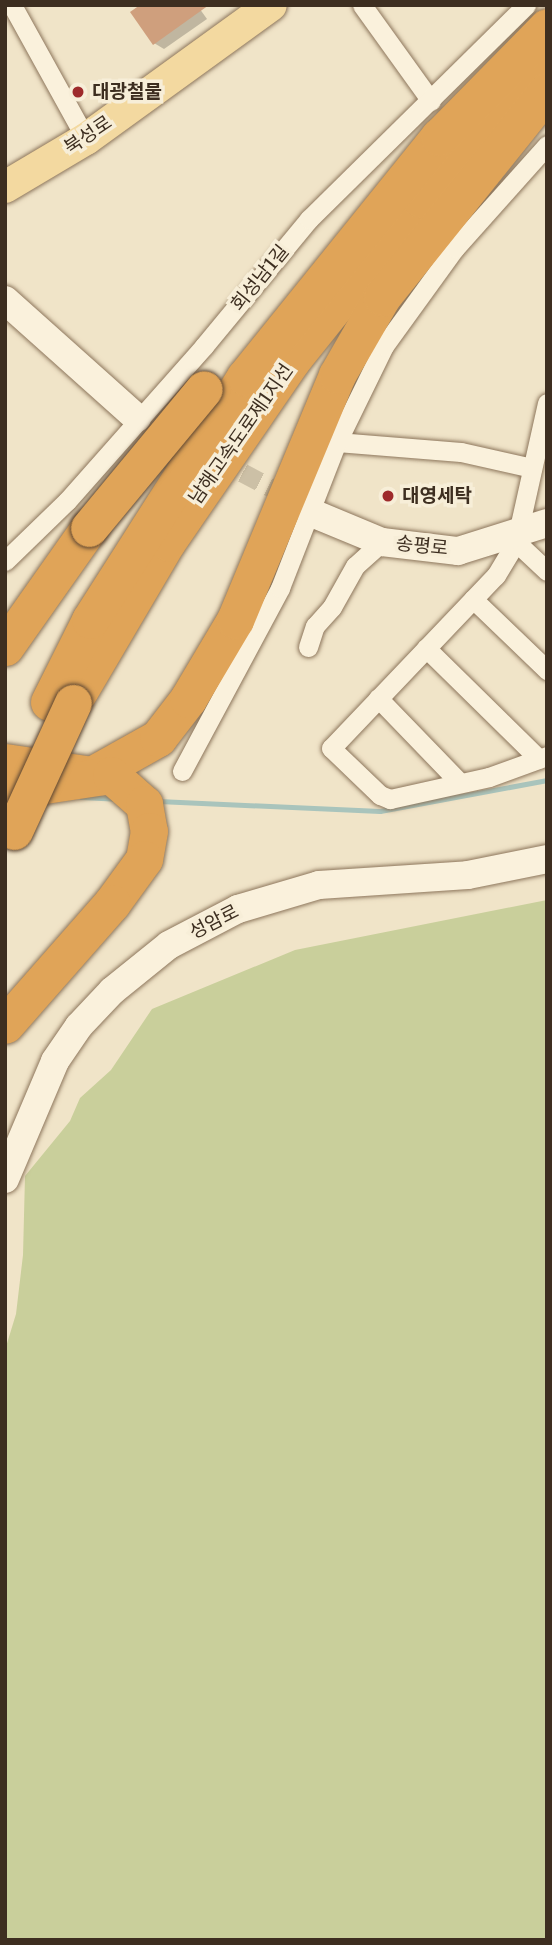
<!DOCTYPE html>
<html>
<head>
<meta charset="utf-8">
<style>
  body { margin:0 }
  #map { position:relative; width:552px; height:1945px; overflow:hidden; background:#f0e4c8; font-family:Merriweather,"Noto Sans KR",serif }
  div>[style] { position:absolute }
  .green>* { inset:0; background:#c9cf9b }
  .shadow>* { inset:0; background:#0003 }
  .stream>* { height:5px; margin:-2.5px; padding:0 2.5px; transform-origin:2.5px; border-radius:2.5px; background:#a9c4bc }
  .building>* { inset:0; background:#cf9f7d }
  .minor-tunnel>* { height:19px; margin-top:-9.5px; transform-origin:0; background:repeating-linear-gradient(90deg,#ccc0a6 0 19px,transparent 0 29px) }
  .roads { filter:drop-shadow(0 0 2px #8d765c) drop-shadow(0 0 2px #8d765c) }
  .minor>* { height:19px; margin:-9.5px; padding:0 9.5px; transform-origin:9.5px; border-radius:9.5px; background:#faf1dc }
  .secondary>* { height:28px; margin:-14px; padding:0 14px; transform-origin:14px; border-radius:14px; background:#faf1dc }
  .primary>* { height:32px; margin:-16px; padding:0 16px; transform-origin:16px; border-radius:16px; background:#f3d9a0 }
  .motorway>* { height:37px; margin:-18.5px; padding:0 18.5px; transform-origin:18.5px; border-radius:18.5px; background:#e0a458 }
  .bridges { filter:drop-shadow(0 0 2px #5b4430) drop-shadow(0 0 2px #5b4430) }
  .motorway-bridge>* { height:37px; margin:-18.5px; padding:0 18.5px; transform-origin:18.5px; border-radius:18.5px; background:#e0a458 }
  .dots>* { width:19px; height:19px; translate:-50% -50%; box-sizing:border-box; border:4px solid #f7eed8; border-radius:50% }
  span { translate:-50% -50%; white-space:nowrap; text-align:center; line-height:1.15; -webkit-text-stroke:7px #f7eed8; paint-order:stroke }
  .poi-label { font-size:19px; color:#3d2e20; font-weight:700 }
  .left { translate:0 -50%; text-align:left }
  .street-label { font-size:19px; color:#3d2e20 }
  .frame { position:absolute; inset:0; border:7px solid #3d2e20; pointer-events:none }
</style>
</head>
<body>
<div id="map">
  <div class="green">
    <div style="clip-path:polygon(547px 900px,547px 1940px,6px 1940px,5px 1350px,16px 1314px,23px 1255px,25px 1176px,70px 1121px,80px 1098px,111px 1070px,152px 1009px,295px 950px)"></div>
  </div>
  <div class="shadow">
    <div style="clip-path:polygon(197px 5px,207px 19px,164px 49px,154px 43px)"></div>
  </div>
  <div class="stream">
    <div style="left:81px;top:797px;width:35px;rotate:3deg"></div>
    <div style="left:158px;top:801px;width:222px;rotate:2.6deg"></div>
    <div style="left:380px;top:811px;width:170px;rotate:-10.5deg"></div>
  </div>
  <div class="building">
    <div style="clip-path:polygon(140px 5px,209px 5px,153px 45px,130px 12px)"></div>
  </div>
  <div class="minor-tunnel">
    <div style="left:217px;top:459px;width:86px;rotate:27.8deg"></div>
  </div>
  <div class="roads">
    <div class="minor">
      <div style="left:12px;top:5px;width:153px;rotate:61.1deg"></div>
      <div style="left:362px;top:5px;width:118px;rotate:54.3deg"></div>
      <div style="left:547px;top:403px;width:142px;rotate:102.6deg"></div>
      <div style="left:516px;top:542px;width:42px;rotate:43.1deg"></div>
      <div style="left:337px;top:442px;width:124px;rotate:4.6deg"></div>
      <div style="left:461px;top:452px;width:73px;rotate:12.7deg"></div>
      <div style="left:516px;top:542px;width:39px;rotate:121deg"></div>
      <div style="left:496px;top:575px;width:239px;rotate:133.6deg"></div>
      <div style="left:331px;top:748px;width:68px;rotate:43.8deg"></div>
      <div style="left:380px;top:795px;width:11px;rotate:22deg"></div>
      <div style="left:390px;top:799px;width:101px;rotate:-12.5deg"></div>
      <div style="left:489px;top:777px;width:62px;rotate:-19.9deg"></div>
      <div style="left:5px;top:561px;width:86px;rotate:-44.1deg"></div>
      <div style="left:67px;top:501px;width:207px;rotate:-48.5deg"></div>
      <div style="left:204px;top:346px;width:165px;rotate:-50.4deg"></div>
      <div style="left:309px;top:219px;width:305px;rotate:-44.6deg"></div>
      <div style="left:473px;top:599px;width:103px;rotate:43.8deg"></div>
      <div style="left:308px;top:647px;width:22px;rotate:-72deg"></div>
      <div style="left:315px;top:626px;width:25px;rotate:-48deg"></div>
      <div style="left:332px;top:607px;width:47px;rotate:-60.7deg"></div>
      <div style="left:355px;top:566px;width:36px;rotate:-42deg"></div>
      <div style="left:426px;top:648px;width:158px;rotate:44.5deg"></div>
      <div style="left:378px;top:698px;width:117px;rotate:46deg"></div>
      <div style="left:182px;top:771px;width:208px;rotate:-61.8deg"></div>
      <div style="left:280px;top:588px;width:157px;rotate:-68.7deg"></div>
      <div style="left:337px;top:442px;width:107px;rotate:-63.9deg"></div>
      <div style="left:384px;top:346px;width:121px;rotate:-54.1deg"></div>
      <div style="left:455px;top:248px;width:138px;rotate:-48.2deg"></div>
    </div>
    <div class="secondary">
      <div style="left:5px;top:300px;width:177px;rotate:41.8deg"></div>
      <div style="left:312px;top:513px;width:76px;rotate:22.5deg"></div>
      <div style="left:382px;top:542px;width:77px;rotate:6.8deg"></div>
      <div style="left:458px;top:551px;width:93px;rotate:-17.5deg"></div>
      <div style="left:5px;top:1179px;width:128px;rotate:-67deg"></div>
      <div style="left:55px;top:1061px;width:42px;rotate:-55.6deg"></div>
      <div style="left:79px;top:1026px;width:48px;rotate:-46.7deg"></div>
      <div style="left:112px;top:991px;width:73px;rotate:-38.9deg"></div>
      <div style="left:169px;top:945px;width:78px;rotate:-27.6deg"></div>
      <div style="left:238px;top:909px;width:84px;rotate:-16.5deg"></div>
      <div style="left:319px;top:885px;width:149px;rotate:-3.8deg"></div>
      <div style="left:468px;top:875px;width:81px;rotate:-11.4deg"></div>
    </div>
    <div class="primary">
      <div style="left:5px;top:187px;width:94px;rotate:-30.7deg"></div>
      <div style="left:86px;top:139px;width:228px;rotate:-35.9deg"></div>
    </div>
    <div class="motorway">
      <div style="left:5px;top:647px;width:146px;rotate:-54.8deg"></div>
      <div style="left:78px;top:693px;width:175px;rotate:-59.5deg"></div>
      <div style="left:167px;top:542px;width:221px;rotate:-55.5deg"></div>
      <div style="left:292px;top:360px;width:206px;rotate:-51.3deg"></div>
      <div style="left:421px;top:199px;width:185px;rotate:-47deg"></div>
      <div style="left:49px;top:702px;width:92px;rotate:-63.4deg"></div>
      <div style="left:90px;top:620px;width:288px;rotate:-57.5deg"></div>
      <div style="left:245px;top:377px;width:309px;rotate:-51.1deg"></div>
      <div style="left:439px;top:137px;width:154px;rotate:-45.5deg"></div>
      <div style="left:5px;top:762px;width:88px;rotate:8.5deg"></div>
      <div style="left:92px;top:775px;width:76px;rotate:-29.3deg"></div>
      <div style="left:158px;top:738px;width:49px;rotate:-52.4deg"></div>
      <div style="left:188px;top:699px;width:92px;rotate:-59.3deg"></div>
      <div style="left:235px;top:620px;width:265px;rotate:-67.4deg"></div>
      <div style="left:337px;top:375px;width:90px;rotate:-60deg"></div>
      <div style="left:382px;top:297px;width:264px;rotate:-51.3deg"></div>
      <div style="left:5px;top:791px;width:107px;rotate:-8.6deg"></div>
      <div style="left:111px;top:775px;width:44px;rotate:41.3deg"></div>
      <div style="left:144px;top:804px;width:27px;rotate:80deg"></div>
      <div style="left:149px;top:831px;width:28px;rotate:100deg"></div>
      <div style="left:144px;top:859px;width:54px;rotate:126deg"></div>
      <div style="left:112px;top:903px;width:162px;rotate:131.3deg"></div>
    </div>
  </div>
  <div class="bridges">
    <div class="motorway-bridge">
      <div style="left:89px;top:528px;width:180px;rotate:-50.4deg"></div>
      <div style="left:14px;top:831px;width:141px;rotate:-65.3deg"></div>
    </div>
  </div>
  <div class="dots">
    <div style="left:78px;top:92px;background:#9e2a2b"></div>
    <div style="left:388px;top:496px;background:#9e2a2b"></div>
  </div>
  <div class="poi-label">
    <span class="left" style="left:92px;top:92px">대광철물</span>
    <span class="left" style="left:402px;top:496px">대영세탁</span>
  </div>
  <div class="street-label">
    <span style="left:88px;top:135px;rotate:-34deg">북성로</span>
    <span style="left:260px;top:278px;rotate:-51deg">회성남1길</span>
    <span style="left:241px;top:434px;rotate:-55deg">남해고속도로제1지선</span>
    <span style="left:422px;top:546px;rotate:6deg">송평로</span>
    <span style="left:214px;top:922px;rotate:-27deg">성암로</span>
  </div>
  <div class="frame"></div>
</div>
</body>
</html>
